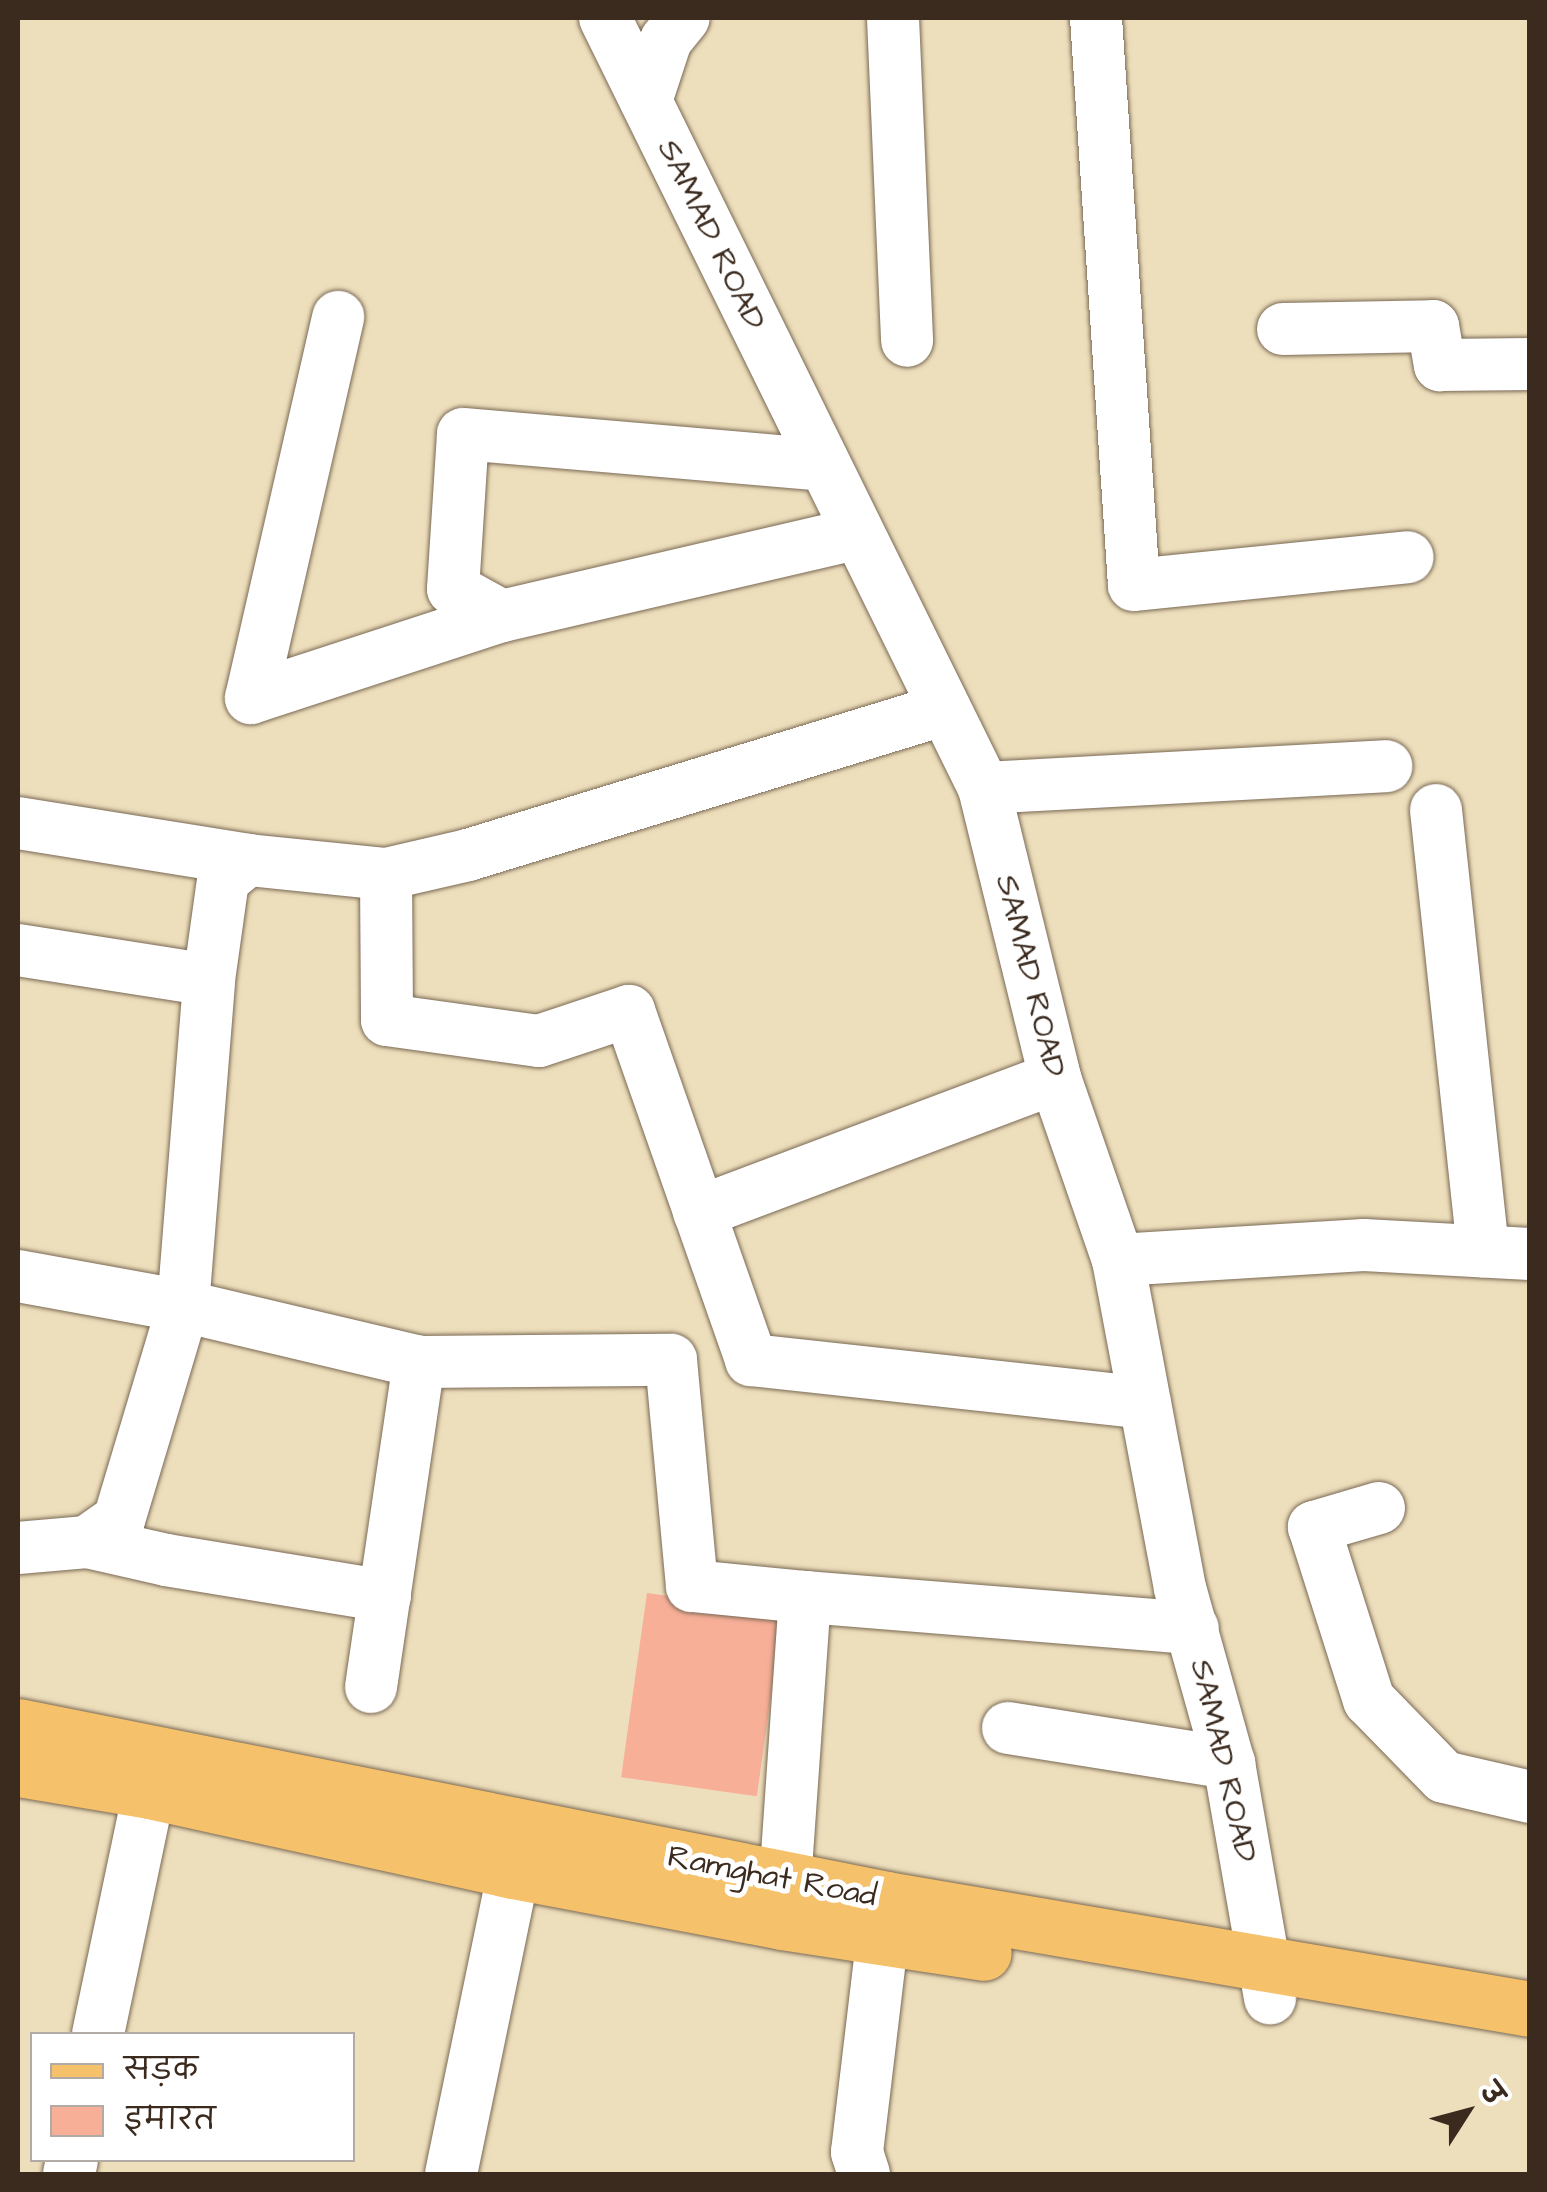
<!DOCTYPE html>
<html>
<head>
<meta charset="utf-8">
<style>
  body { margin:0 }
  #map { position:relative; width:1547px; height:2192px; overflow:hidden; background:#eedfbc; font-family:"Architects Daughter","Playpen Sans Deva",sans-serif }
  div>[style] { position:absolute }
  .building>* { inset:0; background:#f7af98; transform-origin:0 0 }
  .roads { filter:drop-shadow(0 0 2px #7a6955) drop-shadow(0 0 2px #7a6955) }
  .minor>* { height:52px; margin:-26px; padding:0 26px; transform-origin:26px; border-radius:26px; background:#fff }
  .major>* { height:55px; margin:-27.5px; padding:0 27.5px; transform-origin:27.5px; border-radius:27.5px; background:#f5c16b }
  span { translate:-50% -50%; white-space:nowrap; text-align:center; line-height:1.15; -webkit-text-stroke:10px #fff; paint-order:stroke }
  .street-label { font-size:32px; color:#3b2a1e }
  .frame { position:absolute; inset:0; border:20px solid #3b2a1e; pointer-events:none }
  .legend { position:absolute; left:30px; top:2032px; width:325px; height:130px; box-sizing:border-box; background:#fff; border:2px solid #b1aaa5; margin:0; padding:12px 18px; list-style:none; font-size:30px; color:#3b2a1e }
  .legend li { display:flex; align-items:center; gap:20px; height:50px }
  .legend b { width:50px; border:2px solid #b1aaa5 }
  .north { position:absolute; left:1417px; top:2062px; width:100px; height:100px; -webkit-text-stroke:8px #fff; paint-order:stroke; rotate:54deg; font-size:28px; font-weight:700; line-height:40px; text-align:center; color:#3b2a1e }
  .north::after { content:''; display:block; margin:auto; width:35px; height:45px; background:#3b2a1e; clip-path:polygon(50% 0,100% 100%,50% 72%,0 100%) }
</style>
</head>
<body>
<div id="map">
  <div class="building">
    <div style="left:647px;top:1593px;width:137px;height:186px;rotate:8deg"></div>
  </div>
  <div class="roads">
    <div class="minor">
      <div style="left:605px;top:18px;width:858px;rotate:63.79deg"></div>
      <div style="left:984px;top:788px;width:299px;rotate:76.2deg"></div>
      <div style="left:1055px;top:1078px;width:193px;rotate:70.9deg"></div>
      <div style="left:1118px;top:1260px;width:334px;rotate:79.3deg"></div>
      <div style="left:1180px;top:1588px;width:182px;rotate:74.4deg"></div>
      <div style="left:1229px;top:1763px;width:239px;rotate:80.1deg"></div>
      <div style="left:893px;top:18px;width:323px;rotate:87.5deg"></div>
      <div style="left:1096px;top:18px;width:568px;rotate:86.17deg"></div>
      <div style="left:1134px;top:585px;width:275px;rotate:-5.8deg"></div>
      <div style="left:646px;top:101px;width:64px;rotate:-71.8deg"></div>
      <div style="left:666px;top:40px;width:28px;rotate:-51deg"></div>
      <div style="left:1283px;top:329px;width:150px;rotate:-1.1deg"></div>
      <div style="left:1433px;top:326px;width:40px;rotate:80deg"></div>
      <div style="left:1440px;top:365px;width:90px;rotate:-0.6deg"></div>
      <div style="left:502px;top:616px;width:56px;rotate:-151.1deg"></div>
      <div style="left:453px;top:589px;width:155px;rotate:-86.3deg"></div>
      <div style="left:463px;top:434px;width:362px;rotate:4.9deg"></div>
      <div style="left:251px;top:698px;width:264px;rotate:-18.1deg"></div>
      <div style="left:502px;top:616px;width:362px;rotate:-13.1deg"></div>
      <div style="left:251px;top:698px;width:391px;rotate:-77.1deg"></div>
      <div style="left:984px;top:788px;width:403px;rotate:-3.1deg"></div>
      <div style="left:1436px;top:810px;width:444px;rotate:83.9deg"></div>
      <div style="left:18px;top:823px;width:233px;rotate:9.1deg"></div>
      <div style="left:386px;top:874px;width:146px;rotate:89.6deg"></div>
      <div style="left:387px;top:1020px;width:153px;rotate:7.9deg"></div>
      <div style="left:539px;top:1041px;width:95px;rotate:-18.4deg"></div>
      <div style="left:629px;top:1011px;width:370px;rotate:70.7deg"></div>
      <div style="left:751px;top:1360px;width:396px;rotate:6.2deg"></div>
      <div style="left:18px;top:950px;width:193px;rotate:8.9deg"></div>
      <div style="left:699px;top:1212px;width:380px;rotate:-20.6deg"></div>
      <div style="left:1118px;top:1260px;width:246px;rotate:-3.5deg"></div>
      <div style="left:1364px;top:1245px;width:166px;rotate:3.1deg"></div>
      <div style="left:18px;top:1276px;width:168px;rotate:10.3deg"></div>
      <div style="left:183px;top:1306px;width:243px;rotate:13.3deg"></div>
      <div style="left:419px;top:1362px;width:252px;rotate:-0.5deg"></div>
      <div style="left:671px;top:1360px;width:227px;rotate:84.7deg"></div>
      <div style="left:692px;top:1586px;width:114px;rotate:5.6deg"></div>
      <div style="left:805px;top:1597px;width:284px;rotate:94deg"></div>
      <div style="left:1379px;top:1508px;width:68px;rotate:163.7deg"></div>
      <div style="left:1314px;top:1527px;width:182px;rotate:72.4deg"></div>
      <div style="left:1369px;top:1700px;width:107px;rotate:45.8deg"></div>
      <div style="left:1444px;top:1777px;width:88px;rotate:13.1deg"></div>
      <div style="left:87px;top:1542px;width:81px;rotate:12.8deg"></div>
      <div style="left:166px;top:1560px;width:222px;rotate:9.3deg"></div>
      <div style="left:18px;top:1548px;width:69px;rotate:-5deg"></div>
      <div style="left:87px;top:1542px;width:39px;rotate:-35deg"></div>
      <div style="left:119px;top:1520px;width:223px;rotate:-73.3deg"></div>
      <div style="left:183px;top:1306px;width:327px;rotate:-85.4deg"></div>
      <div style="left:209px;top:980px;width:101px;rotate:-82deg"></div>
      <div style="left:223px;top:880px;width:32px;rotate:-39deg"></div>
      <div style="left:248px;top:860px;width:139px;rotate:5.8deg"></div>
      <div style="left:386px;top:874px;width:84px;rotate:-13deg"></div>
      <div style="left:468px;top:855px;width:497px;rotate:-17deg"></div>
      <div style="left:805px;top:1597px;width:389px;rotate:4.6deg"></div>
      <div style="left:371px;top:1687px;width:329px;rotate:-81.6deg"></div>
      <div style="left:1008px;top:1728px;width:224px;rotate:9deg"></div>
      <div style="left:98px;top:2034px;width:248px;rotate:-78.1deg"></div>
      <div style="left:69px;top:2174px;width:14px;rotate:-78deg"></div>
      <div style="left:451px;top:2174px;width:350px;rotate:-78.3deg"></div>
      <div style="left:864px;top:2174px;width:23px;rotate:-108deg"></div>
      <div style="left:857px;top:2152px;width:255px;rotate:-83.2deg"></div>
    </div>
    <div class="major">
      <div style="left:18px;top:1726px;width:886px;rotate:11.26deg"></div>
      <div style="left:887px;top:1899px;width:652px;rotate:9.71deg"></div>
      <div style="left:18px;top:1769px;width:133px;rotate:9.5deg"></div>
      <div style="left:149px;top:1791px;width:373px;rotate:12.4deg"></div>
      <div style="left:513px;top:1871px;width:274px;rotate:10.7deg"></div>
      <div style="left:782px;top:1922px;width:204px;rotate:8.7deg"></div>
    </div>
  </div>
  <div class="street-label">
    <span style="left:711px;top:235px;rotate:64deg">SAMAD ROAD</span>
    <span style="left:1030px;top:976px;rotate:76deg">SAMAD ROAD</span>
    <span style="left:1223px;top:1761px;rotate:77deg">SAMAD ROAD</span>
    <span style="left:772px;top:1877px;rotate:11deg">Ramghat Road</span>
  </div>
  <div class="frame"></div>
  <ul class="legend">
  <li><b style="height:12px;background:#f5c16b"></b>सड़क</li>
  <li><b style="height:28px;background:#f7af98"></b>इमारत</li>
  </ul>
  <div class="north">उ</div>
</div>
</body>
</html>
